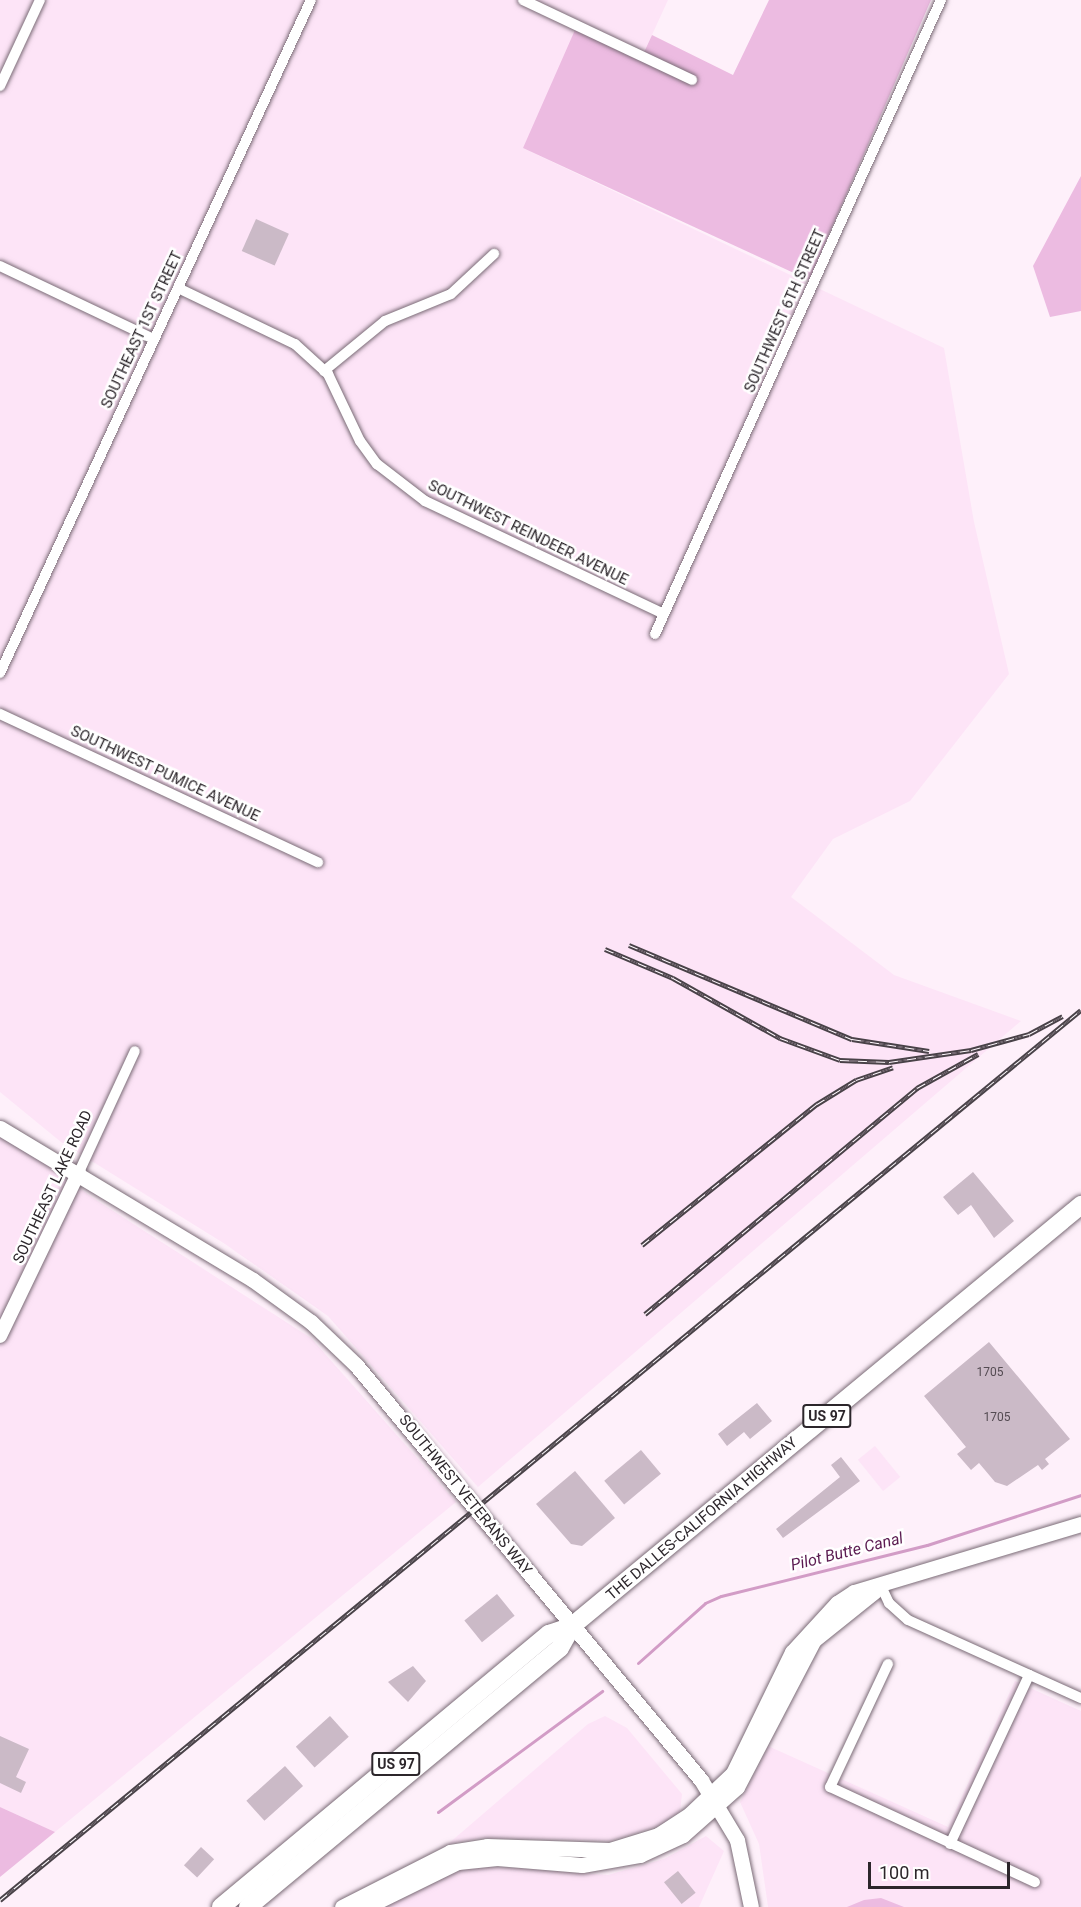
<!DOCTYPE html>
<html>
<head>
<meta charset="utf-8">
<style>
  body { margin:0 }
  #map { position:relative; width:1081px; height:1907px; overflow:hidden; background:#fef0fa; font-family:Roboto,sans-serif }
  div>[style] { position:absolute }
  .built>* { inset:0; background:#fde4f7; transform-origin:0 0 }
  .green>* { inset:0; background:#ecbbe1 }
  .stream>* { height:3px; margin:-1.5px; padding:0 1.5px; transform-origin:1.5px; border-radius:1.5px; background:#d29cc6 }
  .building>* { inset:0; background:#cbbac7; transform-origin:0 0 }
  .roads { filter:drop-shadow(0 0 2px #7a6b76) drop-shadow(0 0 2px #7a6b76) }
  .minor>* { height:10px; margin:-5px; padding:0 5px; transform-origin:5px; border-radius:5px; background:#fff }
  .tertiary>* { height:14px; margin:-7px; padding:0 7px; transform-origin:7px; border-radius:7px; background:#fff }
  .secondary>* { height:15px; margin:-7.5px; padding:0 7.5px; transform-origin:7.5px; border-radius:7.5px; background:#fff }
  .trunk>* { height:18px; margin:-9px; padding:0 9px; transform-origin:9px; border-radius:9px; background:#fff }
  .rail>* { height:5px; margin-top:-2.5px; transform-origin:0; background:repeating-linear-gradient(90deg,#fff 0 9px,#494248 0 18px); box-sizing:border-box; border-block:2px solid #494248 }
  span { translate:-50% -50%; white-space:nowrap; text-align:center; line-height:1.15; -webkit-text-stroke:5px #fff; paint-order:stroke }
  .number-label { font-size:12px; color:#544b52 }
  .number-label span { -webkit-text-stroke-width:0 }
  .shield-label span { padding:2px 4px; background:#fff; border:2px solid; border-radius:4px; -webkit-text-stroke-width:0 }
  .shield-label { font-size:14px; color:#2c262b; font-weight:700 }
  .street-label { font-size:15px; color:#2c262b }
  .water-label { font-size:16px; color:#5b1b51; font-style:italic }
  .scale { position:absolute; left:868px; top:1862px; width:142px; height:27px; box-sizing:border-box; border:3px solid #2c262b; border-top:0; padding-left:8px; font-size:18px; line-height:21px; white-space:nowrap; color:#2c262b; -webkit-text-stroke:4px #fff; paint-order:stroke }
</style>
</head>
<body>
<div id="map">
  <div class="built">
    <div style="clip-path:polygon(0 0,668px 0,640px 61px,634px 59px,523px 148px,944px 348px,974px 522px,1009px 674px,910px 801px,833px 839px,791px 897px,894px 975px,1021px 1021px,478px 1487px,328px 1316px,225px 1244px,61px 1142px,0 1092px)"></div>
    <div style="clip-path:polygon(0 1130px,93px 1198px,311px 1338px,456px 1502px,55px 1832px,0 1807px)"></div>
    <div style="left:875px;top:1446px;width:40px;height:22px;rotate:51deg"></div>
    <div style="clip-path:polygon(1015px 1681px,1081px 1711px,1081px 1907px,768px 1907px,759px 1844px,740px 1802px,768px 1746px,948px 1827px)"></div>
    <div style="clip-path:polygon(605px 1716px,627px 1728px,682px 1794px,680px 1812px,659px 1826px,610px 1841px,482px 1838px,448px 1844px,588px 1724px)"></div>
    <div style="clip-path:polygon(706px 1836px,724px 1851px,699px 1907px,382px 1907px,452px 1871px,482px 1866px,608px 1875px,664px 1859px)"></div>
  </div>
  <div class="green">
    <div style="clip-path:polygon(769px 0,931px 0,809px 280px,523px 148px,575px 30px,640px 61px,652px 35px,733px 75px)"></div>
    <div style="clip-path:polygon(1081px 176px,1081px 311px,1050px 317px,1033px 266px)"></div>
    <div style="clip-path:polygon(0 1807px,55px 1832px,0 1877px)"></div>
    <div style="clip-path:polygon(881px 1898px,904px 1907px,847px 1907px,864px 1900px)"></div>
  </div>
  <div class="stream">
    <div style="left:638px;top:1663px;width:90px;rotate:-41.8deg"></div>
    <div style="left:705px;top:1603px;width:17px;rotate:-24deg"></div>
    <div style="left:721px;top:1596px;width:212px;rotate:-13.9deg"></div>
    <div style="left:927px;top:1545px;width:162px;rotate:-18deg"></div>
    <div style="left:438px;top:1812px;width:204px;rotate:-36.4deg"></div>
  </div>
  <div class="building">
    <div style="left:256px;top:219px;width:36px;height:35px;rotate:24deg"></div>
    <div style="clip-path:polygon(973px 1172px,1014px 1221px,994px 1238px,971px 1205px,958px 1215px,943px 1197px)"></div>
    <div style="clip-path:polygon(989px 1342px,1070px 1439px,1045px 1459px,1049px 1464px,1042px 1470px,1038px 1465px,1007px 1486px,995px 1482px,979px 1463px,971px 1470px,957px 1454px,966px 1447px,924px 1396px)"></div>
    <div style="clip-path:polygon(757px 1403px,772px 1421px,750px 1439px,744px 1432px,727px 1446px,718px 1434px)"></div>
    <div style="left:641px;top:1450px;width:31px;height:48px;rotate:50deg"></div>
    <div style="clip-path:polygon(841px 1457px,860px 1481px,783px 1538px,776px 1529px,840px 1477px,831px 1465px)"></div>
    <div style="clip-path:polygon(575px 1471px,615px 1518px,582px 1546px,571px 1544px,536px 1504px)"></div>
    <div style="left:497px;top:1594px;width:28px;height:42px;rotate:51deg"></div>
    <div style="clip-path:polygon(413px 1666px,426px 1681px,408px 1702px,388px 1682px)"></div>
    <div style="left:330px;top:1716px;width:28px;height:46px;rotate:48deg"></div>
    <div style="clip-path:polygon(0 1736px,29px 1749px,16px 1777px,26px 1782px,21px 1793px,0 1783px)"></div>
    <div style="left:285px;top:1766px;width:27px;height:52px;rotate:48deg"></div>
    <div style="left:201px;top:1847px;width:18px;height:25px;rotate:43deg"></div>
    <div style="left:678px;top:1871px;width:28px;height:18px;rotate:51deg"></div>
  </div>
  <div class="roads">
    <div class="minor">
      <div style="left:523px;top:0;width:187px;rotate:25.3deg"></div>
      <div style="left:0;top:86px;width:95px;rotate:-65.1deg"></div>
      <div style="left:0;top:266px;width:170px;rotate:25.4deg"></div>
      <div style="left:178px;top:288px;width:130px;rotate:25.6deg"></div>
      <div style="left:295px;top:344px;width:45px;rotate:42.3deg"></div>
      <div style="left:328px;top:374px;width:74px;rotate:64.5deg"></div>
      <div style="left:360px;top:441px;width:29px;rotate:54deg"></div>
      <div style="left:377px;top:464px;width:61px;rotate:37.6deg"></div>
      <div style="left:425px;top:501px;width:264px;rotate:25.3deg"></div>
      <div style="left:324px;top:371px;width:79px;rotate:-39.3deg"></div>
      <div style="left:385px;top:321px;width:71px;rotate:-22.2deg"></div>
      <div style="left:451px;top:294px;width:59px;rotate:-42.9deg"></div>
      <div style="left:655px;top:634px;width:696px;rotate:-65.72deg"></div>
      <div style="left:0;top:673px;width:741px;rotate:-65.2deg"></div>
      <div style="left:0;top:714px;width:351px;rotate:25deg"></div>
      <div style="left:79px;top:1172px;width:133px;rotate:-65.2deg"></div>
      <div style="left:881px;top:1586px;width:19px;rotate:65deg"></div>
      <div style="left:889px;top:1603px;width:25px;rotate:42deg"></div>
      <div style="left:908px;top:1620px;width:190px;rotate:24.3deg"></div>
      <div style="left:888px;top:1664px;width:136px;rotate:115.2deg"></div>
      <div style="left:830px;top:1787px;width:226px;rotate:24.9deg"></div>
      <div style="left:950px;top:1844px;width:187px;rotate:-64.9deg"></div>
    </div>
    <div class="tertiary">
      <div style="left:0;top:1336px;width:182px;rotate:-64.3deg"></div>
    </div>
    <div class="secondary">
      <div style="left:0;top:1128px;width:295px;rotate:31deg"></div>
      <div style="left:253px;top:1280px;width:72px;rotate:35.9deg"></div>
      <div style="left:311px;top:1322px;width:62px;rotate:43.7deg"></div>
      <div style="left:356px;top:1365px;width:540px;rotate:50.26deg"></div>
      <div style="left:701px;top:1780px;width:70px;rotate:59deg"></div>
      <div style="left:737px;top:1840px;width:68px;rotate:78.2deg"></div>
      <div style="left:342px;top:1907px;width:121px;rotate:-27deg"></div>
      <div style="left:450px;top:1852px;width:37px;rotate:-9deg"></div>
      <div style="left:487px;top:1846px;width:123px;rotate:1.9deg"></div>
      <div style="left:610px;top:1850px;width:50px;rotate:-17.4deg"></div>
      <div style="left:658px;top:1835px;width:38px;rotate:-33deg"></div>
      <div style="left:690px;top:1814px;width:59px;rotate:-43.6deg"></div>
      <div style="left:733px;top:1773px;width:135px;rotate:-64deg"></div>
      <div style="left:792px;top:1652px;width:67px;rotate:-47.4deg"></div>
      <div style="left:837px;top:1603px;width:20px;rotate:-33deg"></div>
      <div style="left:854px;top:1592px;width:237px;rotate:-16.7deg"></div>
      <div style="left:366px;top:1907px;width:102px;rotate:-26.1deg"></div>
      <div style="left:458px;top:1862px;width:39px;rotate:-6deg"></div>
      <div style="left:497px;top:1858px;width:85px;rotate:4.7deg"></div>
      <div style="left:582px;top:1865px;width:59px;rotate:-9.8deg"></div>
      <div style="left:640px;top:1855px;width:47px;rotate:-24.9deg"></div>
      <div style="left:683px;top:1835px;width:72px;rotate:-41.6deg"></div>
      <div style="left:737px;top:1787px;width:166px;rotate:-62.4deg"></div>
      <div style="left:814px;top:1640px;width:78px;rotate:-38.8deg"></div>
    </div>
    <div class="trunk">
      <div style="left:221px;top:1907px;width:427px;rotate:-39.8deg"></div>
      <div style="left:549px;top:1634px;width:24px;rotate:-19deg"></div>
      <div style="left:248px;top:1907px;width:405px;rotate:-39.7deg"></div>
      <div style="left:560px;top:1648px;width:25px;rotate:-61deg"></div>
      <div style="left:572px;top:1626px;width:661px;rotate:-39.59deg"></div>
    </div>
  </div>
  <div class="rail">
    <div style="left:629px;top:945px;width:242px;rotate:22.9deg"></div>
    <div style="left:852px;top:1039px;width:78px;rotate:8.9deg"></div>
    <div style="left:605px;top:949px;width:74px;rotate:23.1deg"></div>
    <div style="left:673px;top:978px;width:123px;rotate:29.3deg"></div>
    <div style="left:780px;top:1038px;width:64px;rotate:20.1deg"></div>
    <div style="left:840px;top:1060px;width:49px;rotate:2.3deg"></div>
    <div style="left:889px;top:1062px;width:83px;rotate:-8.3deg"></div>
    <div style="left:971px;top:1050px;width:60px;rotate:-15.4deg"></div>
    <div style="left:1029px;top:1034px;width:38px;rotate:-28deg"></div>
    <div style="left:642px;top:1245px;width:225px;rotate:-38.9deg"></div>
    <div style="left:817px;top:1104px;width:46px;rotate:-31.6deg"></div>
    <div style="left:856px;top:1080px;width:39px;rotate:-19deg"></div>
    <div style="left:645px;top:1314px;width:354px;rotate:-39.7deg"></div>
    <div style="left:917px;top:1088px;width:70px;rotate:-29.1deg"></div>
    <div style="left:0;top:1900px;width:1400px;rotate:-39.47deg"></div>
  </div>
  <div class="number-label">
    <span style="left:990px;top:1373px">1705</span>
    <span style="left:997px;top:1418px">1705</span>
  </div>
  <div class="shield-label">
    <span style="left:827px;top:1416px">US 97</span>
    <span style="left:396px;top:1764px">US 97</span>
  </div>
  <div class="street-label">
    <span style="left:785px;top:311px;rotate:-66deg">SOUTHWEST 6TH STREET</span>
    <span style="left:142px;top:330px;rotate:-65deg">SOUTHEAST 1ST STREET</span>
    <span style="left:528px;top:533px;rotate:26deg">SOUTHWEST REINDEER AVENUE</span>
    <span style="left:165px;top:774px;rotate:25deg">SOUTHWEST PUMICE AVENUE</span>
    <span style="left:53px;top:1187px;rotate:-65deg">SOUTHEAST LAKE ROAD</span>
    <span style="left:465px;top:1495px;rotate:51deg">SOUTHWEST VETERANS WAY</span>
    <span style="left:702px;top:1519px;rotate:-40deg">THE DALLES-CALIFORNIA HIGHWAY</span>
  </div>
  <div class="water-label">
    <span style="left:847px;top:1552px;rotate:-14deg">Pilot Butte Canal</span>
  </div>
  <div class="scale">100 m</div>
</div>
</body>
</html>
